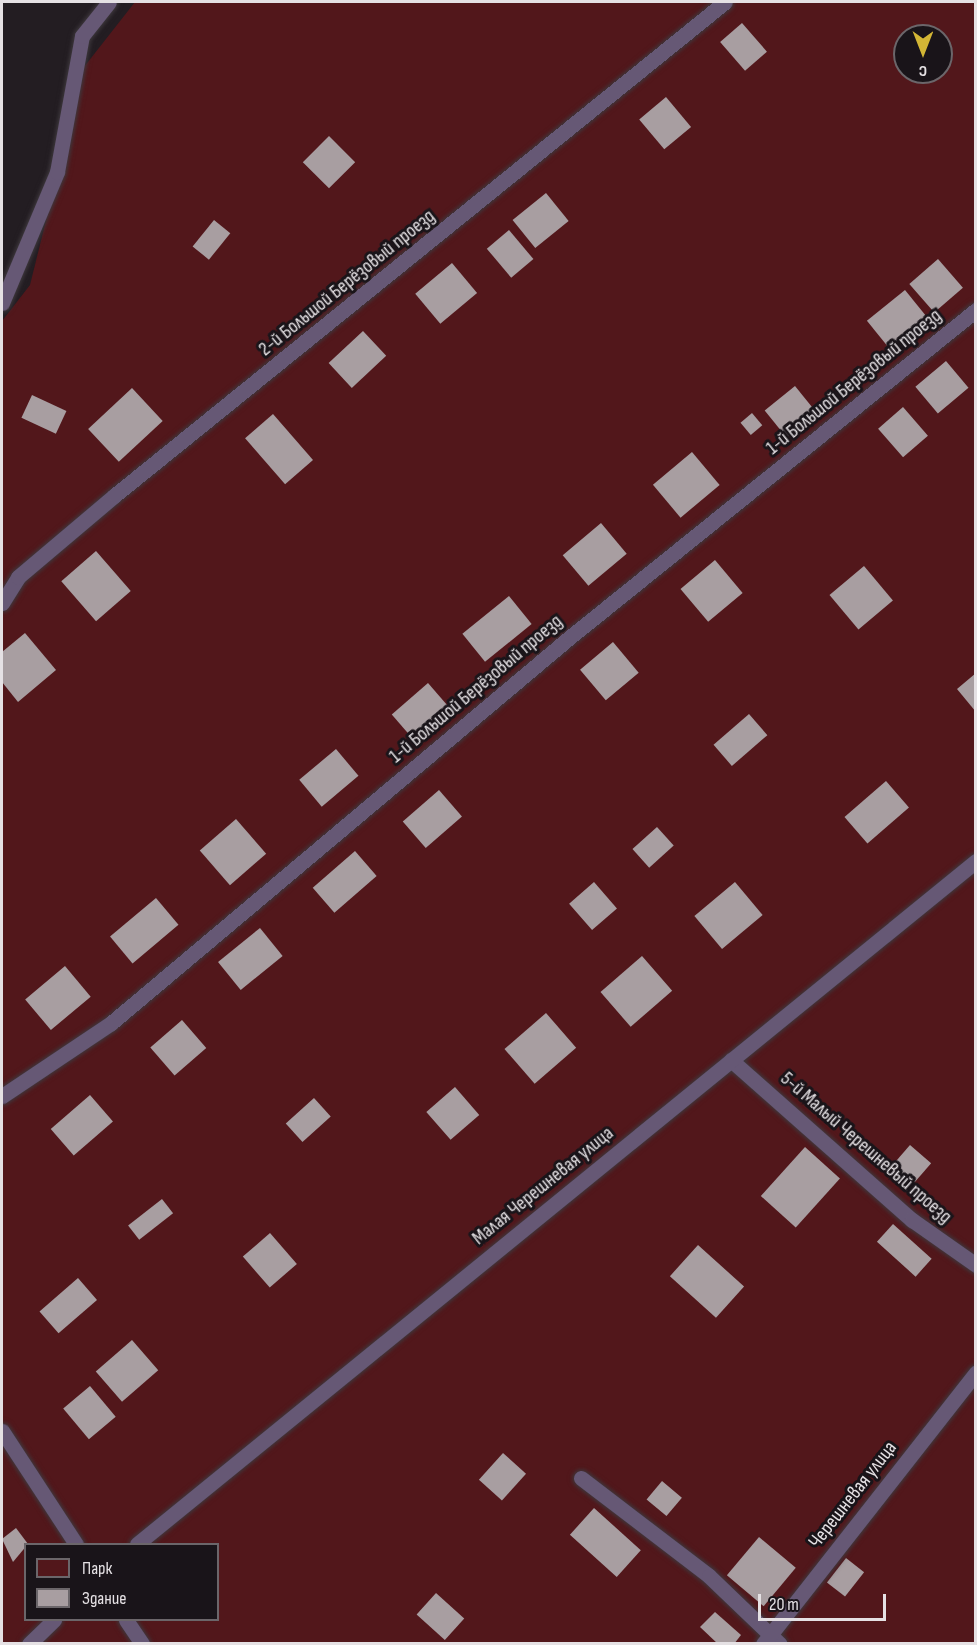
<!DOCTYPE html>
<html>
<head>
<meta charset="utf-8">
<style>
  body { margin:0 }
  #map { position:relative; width:977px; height:1645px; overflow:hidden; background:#231d22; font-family:"Sofia Sans Condensed",sans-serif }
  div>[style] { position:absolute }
  .green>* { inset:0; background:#52171b }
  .building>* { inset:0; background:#a89ea1; transform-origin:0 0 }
  .roads { filter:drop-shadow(0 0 2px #3e383d) drop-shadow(0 0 2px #3e383d) }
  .service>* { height:15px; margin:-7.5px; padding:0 7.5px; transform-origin:7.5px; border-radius:7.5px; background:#665875 }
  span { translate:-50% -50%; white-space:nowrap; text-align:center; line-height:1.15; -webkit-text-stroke:6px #191419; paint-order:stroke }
  .street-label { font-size:20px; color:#e5e1e4 }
  .frame { position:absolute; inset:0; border:3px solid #e5e1e4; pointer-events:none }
  .legend { position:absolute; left:24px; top:1543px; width:195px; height:78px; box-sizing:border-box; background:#191419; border:2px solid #6b666a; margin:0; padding:8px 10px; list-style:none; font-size:18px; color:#e5e1e4 }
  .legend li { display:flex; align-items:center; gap:12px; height:30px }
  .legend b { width:30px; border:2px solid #6b666a }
  .north { position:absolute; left:893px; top:24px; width:60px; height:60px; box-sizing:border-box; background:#191419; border:2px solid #6b666a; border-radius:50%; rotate:180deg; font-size:16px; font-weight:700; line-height:24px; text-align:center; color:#e5e1e4 }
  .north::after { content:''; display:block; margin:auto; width:21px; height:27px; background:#d3b635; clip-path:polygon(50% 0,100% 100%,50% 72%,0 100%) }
  .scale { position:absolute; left:758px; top:1594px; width:128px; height:27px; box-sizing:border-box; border:3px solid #e5e1e4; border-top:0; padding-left:8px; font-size:18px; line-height:21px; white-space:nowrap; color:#e5e1e4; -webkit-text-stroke:4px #191419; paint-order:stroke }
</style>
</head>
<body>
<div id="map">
  <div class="green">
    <div style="clip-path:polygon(evenodd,135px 2px,975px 2px,975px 1643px,2px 1644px,2px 321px,30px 285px,84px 67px,135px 2px,905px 36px,941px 36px,941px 72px,905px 72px,905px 36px,135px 2px,26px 1544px,218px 1544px,218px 1620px,26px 1620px,26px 1544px)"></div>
  </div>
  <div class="building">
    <div style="left:742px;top:23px;width:38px;height:29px;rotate:49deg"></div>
    <div style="left:666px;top:97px;width:39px;height:35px;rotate:50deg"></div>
    <div style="left:329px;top:136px;width:37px;height:37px;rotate:45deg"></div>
    <div style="left:546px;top:193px;width:36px;height:43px;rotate:51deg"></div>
    <div style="left:214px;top:220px;width:21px;height:34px;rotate:39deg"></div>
    <div style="left:509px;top:230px;width:38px;height:29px;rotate:50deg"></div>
    <div style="left:938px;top:259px;width:38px;height:38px;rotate:49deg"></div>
    <div style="left:452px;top:263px;width:39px;height:48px;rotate:50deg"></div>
    <div style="left:905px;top:290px;width:36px;height:49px;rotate:51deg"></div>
    <div style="left:363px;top:331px;width:34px;height:47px;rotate:47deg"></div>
    <div style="left:946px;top:361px;width:35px;height:40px;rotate:50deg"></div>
    <div style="left:795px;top:386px;width:35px;height:39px;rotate:51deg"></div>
    <div style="left:132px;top:388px;width:45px;height:60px;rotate:47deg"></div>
    <div style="left:32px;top:395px;width:38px;height:25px;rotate:25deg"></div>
    <div style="left:903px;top:407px;width:38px;height:33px;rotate:49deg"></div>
    <div style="left:752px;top:413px;width:16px;height:15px;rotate:50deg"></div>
    <div style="left:273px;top:414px;width:61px;height:37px;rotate:49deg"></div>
    <div style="left:692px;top:452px;width:43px;height:51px;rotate:50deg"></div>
    <div style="left:601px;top:523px;width:40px;height:50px;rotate:50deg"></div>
    <div style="left:96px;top:551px;width:53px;height:46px;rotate:49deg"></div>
    <div style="left:715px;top:560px;width:43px;height:45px;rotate:50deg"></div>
    <div style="left:864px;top:566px;width:45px;height:45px;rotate:50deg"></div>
    <div style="left:509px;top:596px;width:36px;height:60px;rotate:51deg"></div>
    <div style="clip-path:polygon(25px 633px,56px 670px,18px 702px,2px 682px,2px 652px)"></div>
    <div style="left:613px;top:642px;width:40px;height:43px;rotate:50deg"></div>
    <div style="clip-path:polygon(976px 673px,976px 712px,957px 689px)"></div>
    <div style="left:428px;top:683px;width:32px;height:48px;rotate:49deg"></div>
    <div style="left:749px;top:714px;width:28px;height:47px;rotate:49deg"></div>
    <div style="left:336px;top:749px;width:35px;height:48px;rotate:50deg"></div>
    <div style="left:886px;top:781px;width:35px;height:55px;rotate:49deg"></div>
    <div style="left:439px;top:790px;width:35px;height:48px;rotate:49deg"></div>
    <div style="left:236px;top:819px;width:46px;height:48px;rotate:49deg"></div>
    <div style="left:657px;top:827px;width:25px;height:33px;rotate:48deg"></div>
    <div style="left:355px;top:851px;width:33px;height:56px;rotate:49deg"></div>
    <div style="left:594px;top:882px;width:35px;height:33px;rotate:49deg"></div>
    <div style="left:735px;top:882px;width:43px;height:53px;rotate:50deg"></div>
    <div style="left:156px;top:898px;width:35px;height:60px;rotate:50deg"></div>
    <div style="left:260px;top:928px;width:36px;height:54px;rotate:51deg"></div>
    <div style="left:642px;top:956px;width:46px;height:55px;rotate:49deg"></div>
    <div style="left:65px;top:966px;width:40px;height:52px;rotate:50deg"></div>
    <div style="left:546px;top:1013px;width:46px;height:55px;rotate:49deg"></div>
    <div style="left:182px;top:1020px;width:37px;height:42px;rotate:49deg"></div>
    <div style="left:455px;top:1087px;width:37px;height:38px;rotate:49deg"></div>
    <div style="left:90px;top:1095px;width:35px;height:52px;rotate:49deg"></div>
    <div style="left:314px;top:1098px;width:25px;height:38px;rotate:48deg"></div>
    <div style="left:910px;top:1145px;width:28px;height:38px;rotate:41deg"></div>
    <div style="left:805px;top:1147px;width:47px;height:66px;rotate:42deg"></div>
    <div style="left:162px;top:1199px;width:18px;height:43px;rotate:52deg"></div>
    <div style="left:893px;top:1224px;width:52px;height:24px;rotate:42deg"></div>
    <div style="left:270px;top:1233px;width:41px;height:36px;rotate:49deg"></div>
    <div style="left:698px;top:1245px;width:62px;height:42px;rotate:42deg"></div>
    <div style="left:78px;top:1278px;width:29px;height:51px;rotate:49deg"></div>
    <div style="left:132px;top:1340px;width:40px;height:48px;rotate:49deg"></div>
    <div style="left:90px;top:1386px;width:40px;height:35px;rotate:50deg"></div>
    <div style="left:503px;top:1453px;width:31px;height:36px;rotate:42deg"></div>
    <div style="left:662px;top:1481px;width:26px;height:24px;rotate:40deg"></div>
    <div style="left:594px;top:1508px;width:63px;height:36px;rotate:42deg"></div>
    <div style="clip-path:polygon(16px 1528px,28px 1544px,13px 1562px,2px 1539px)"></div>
    <div style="left:759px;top:1537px;width:48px;height:50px;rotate:40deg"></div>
    <div style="left:846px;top:1558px;width:23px;height:31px;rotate:38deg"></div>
    <div style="left:436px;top:1593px;width:38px;height:29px;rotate:42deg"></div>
    <div style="clip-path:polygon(715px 1612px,741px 1635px,734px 1644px,718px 1644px,700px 1627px)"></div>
  </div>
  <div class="roads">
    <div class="service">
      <div style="left:2px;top:303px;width:142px;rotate:-67.2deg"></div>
      <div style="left:57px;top:172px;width:138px;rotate:-79.6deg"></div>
      <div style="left:82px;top:36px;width:43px;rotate:-51.5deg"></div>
      <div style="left:2px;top:603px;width:31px;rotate:-58deg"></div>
      <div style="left:18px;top:577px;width:127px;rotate:-40.2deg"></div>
      <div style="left:115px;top:495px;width:784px;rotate:-38.95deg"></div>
      <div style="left:731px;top:1060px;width:242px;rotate:41.5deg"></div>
      <div style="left:912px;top:1220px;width:78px;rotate:35.1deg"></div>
      <div style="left:2px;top:1096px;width:131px;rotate:-33.8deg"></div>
      <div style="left:111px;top:1023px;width:600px;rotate:-40.06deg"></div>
      <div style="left:570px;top:637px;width:521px;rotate:-38.85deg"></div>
      <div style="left:2px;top:1431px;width:135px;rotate:56.8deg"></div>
      <div style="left:581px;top:1478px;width:161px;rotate:37.4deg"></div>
      <div style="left:709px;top:1576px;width:98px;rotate:43.8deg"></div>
      <div style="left:137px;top:1544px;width:1082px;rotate:-39.15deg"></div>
      <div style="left:126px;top:1620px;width:29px;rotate:56deg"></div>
      <div style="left:29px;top:1644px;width:35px;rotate:-44deg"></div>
      <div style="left:763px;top:1644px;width:345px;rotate:-51.9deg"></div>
    </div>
  </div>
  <div class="street-label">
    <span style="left:347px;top:283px;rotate:-39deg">2-й Большой Берёзовый проезд</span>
    <span style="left:854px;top:382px;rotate:-39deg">1-й Большой Берёзовый проезд</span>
    <span style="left:476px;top:689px;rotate:-40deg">1-й Большой Берёзовый проезд</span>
    <span style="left:866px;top:1148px;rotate:41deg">5-й Малый Черешневый проезд</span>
    <span style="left:543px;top:1186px;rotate:-39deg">Малая Черешневая улица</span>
    <span style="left:853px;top:1495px;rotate:-52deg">Черешневая улица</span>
  </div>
  <div class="frame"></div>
  <ul class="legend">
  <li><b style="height:16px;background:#52171b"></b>Парк</li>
  <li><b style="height:16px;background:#a89ea1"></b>Здание</li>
  </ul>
  <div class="north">С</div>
  <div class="scale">20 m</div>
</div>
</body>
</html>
